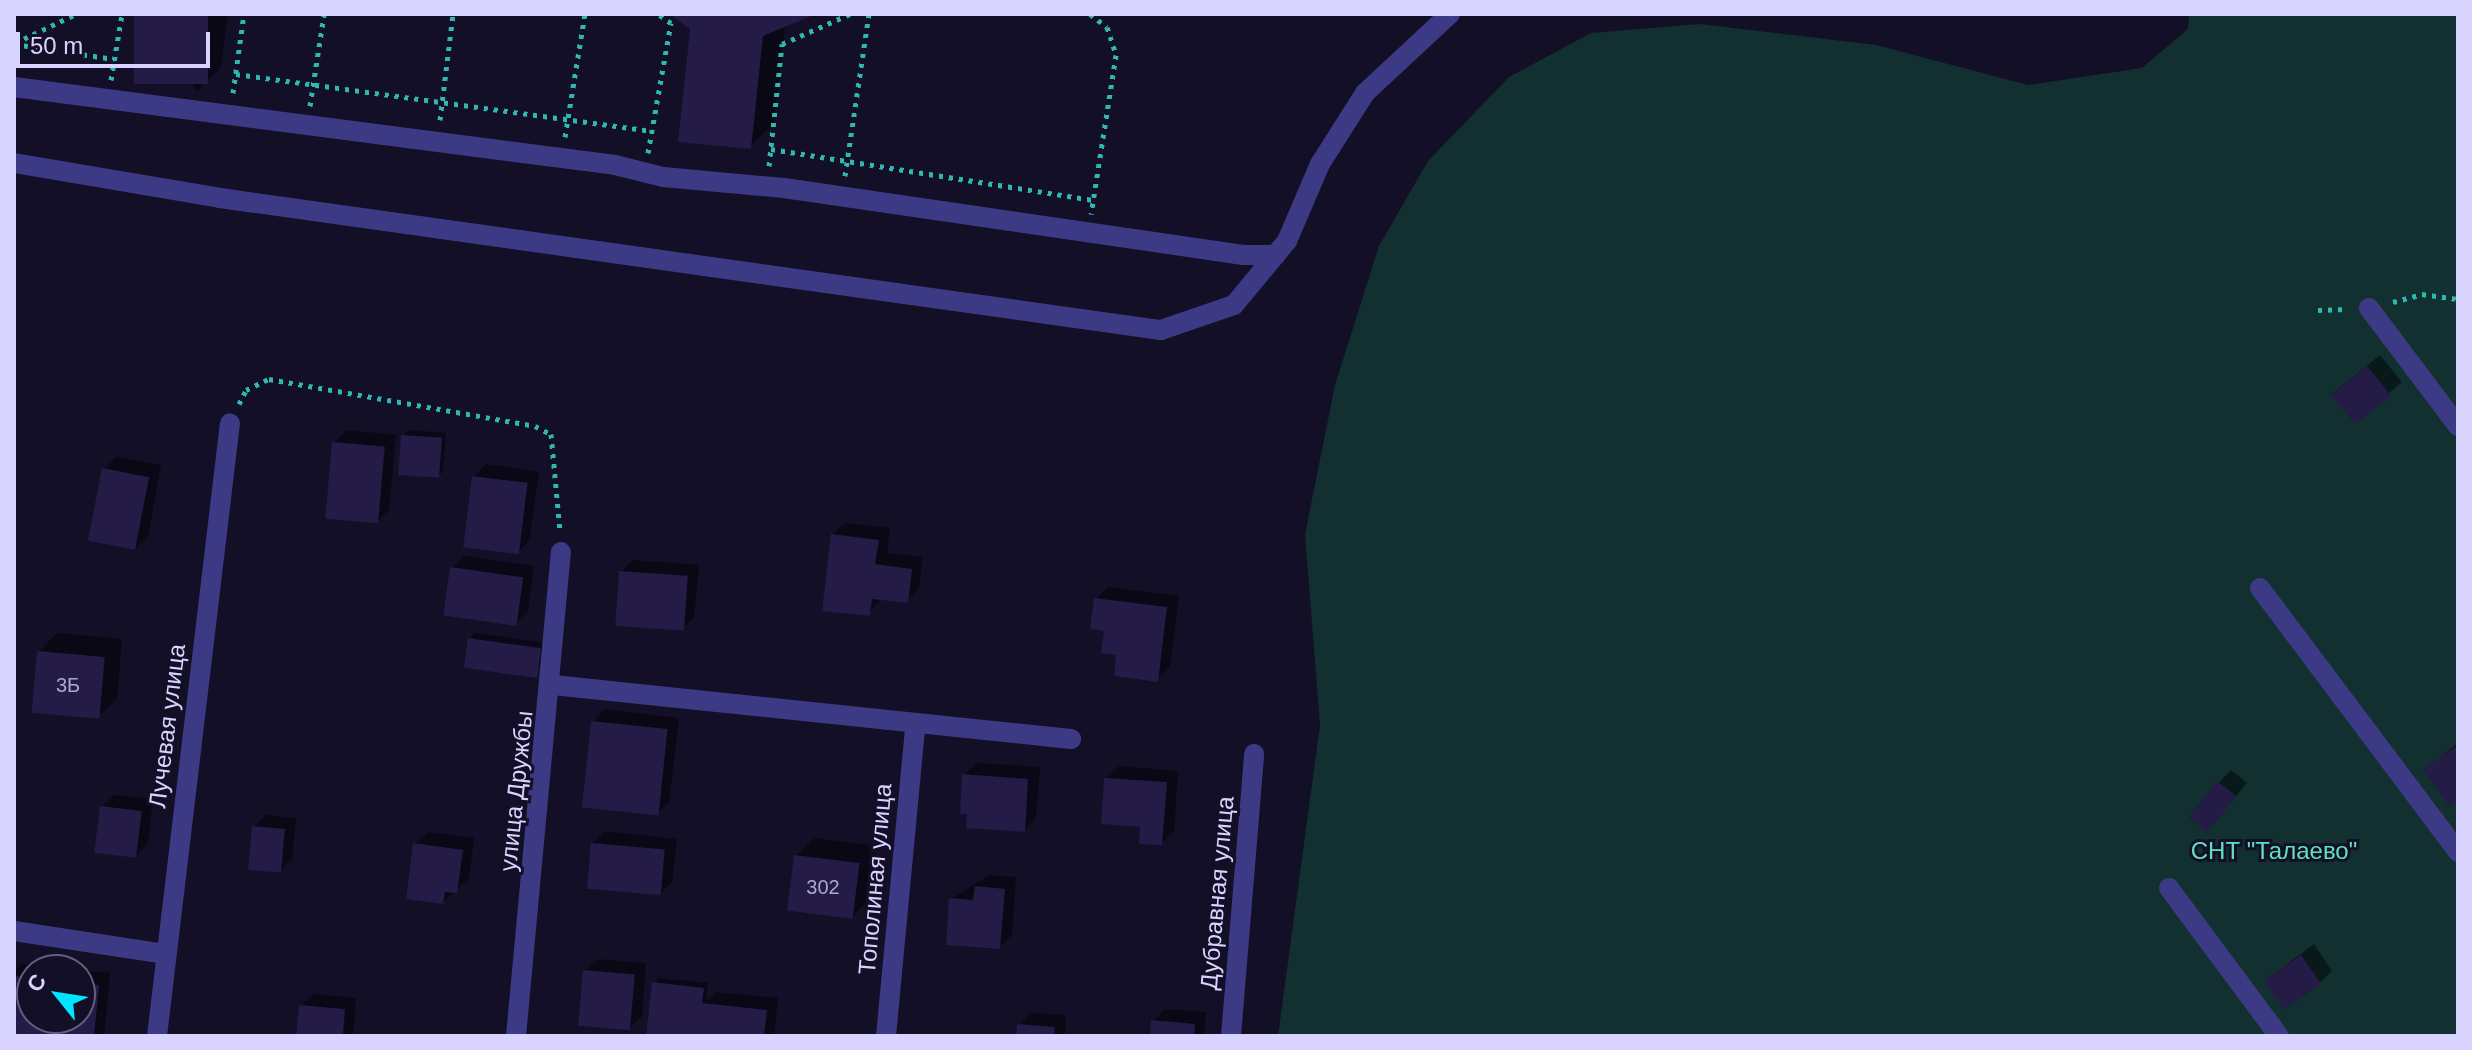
<!DOCTYPE html>
<html>
<head>
<meta charset="utf-8">
<style>
  body { margin:0 }
  #map { position:relative; width:2472px; height:1050px; overflow:hidden; background:#130f26; font-family:Helvetica,sans-serif }
  div>[style] { position:absolute }
  .green>* { inset:0; background:#12302f }
  .shadow>* { inset:0; background:#0007; transform-origin:0 0 }
  .building>* { inset:0; background:#241b47; transform-origin:0 0 }
  .path>* { height:5px; margin-top:-2.5px; transform-origin:0; background:repeating-linear-gradient(90deg,#2fb8b0 0 4px,transparent 0 10px) }
  .minor>* { height:20px; margin:-10px; padding:0 10px; transform-origin:10px; border-radius:10px; background:#3d3a85 }
  span { translate:-50% -50%; white-space:nowrap; text-align:center; line-height:1.15; -webkit-text-stroke:6px #130f26; paint-order:stroke }
  .number-label { font-size:20px; color:#aca6d1 }
  .number-label span { -webkit-text-stroke-width:0 }
  .street-label { font-size:24px; color:#d9d4ff }
  .park-label { font-size:24px; color:#5fe0c0 }
  .frame { position:absolute; inset:0; border:16px solid #d9d4ff; pointer-events:none }
  .north { position:absolute; left:16px; top:954px; width:80px; height:80px; box-sizing:border-box; background:#130f26; border:2px solid #625e7d; border-radius:50%; rotate:300deg; font-size:22px; font-weight:700; line-height:32px; text-align:center; color:#d9d4ff }
  .north::after { content:''; display:block; margin:auto; width:28px; height:36px; background:#00e5ff; clip-path:polygon(50% 0,100% 100%,50% 72%,0 100%) }
  .scale { position:absolute; left:16px; top:32px; width:194px; height:36px; box-sizing:border-box; border:4px solid #d9d4ff; border-top:0; padding-left:10px; font-size:24px; line-height:28px; white-space:nowrap; color:#d9d4ff; -webkit-text-stroke:6px #130f26; paint-order:stroke }
</style>
</head>
<body>
<div id="map">
  <div class="green">
    <div style="clip-path:polygon(2189px 14px,2458px 14px,2458px 1036px,1278px 1036px,1320px 725px,1305px 534px,1335px 385px,1379px 246px,1428px 161px,1509px 77px,1591px 33px,1700px 24px,1876px 45px,2028px 85px,2142px 68px,2188px 29px)"></div>
  </div>
  <div class="shadow">
    <div style="clip-path:polygon(136px 14px,228px 14px,221px 67px,197px 91px)"></div>
    <div style="clip-path:polygon(673px 14px,811px 14px,785px 25px,774px 123px,750px 147px,692px 28px)"></div>
    <div style="left:2380px;top:355px;width:35px;height:62px;rotate:51deg"></div>
    <div style="clip-path:polygon(347px 430px,396px 435px,389px 510px,376px 523px,334px 443px)"></div>
    <div style="clip-path:polygon(408px 430px,446px 433px,443px 471px,438px 477px,403px 436px)"></div>
    <div style="clip-path:polygon(116px 457px,161px 465px,148px 536px,136px 548px,104px 469px)"></div>
    <div style="clip-path:polygon(486px 464px,539px 472px,529px 541px,517px 553px,474px 477px)"></div>
    <div style="clip-path:polygon(845px 523px,890px 528px,887px 553px,923px 557px,919px 588px,907px 601px,882px 598px,869px 614px,832px 535px)"></div>
    <div style="clip-path:polygon(464px 556px,534px 566px,528px 611px,516px 623px,452px 568px)"></div>
    <div style="clip-path:polygon(633px 560px,699px 565px,694px 617px,682px 629px,621px 572px)"></div>
    <div style="clip-path:polygon(1108px 587px,1179px 596px,1170px 667px,1157px 679px,1119px 653px,1096px 599px)"></div>
    <div style="clip-path:polygon(57px 633px,122px 639px,117px 699px,98px 717px,39px 652px)"></div>
    <div style="clip-path:polygon(475px 633px,546px 643px,544px 669px,470px 638px)"></div>
    <div style="clip-path:polygon(605px 709px,679px 718px,669px 802px,657px 814px,593px 722px)"></div>
    <div style="clip-path:polygon(2458px 743px,2458px 797px,2449px 803px,2426px 769px)"></div>
    <div style="clip-path:polygon(977px 763px,1040px 767px,1036px 818px,1024px 830px,964px 775px)"></div>
    <div style="clip-path:polygon(1119px 766px,1178px 771px,1174px 831px,1161px 843px,1106px 779px)"></div>
    <div style="clip-path:polygon(2231px 770px,2247px 783px,2208px 830px,2219px 782px)"></div>
    <div style="clip-path:polygon(114px 795px,153px 799px,148px 843px,136px 856px,102px 807px)"></div>
    <div style="clip-path:polygon(266px 815px,296px 818px,292px 859px,280px 871px,254px 827px)"></div>
    <div style="clip-path:polygon(605px 831px,677px 839px,672px 882px,660px 894px,593px 843px)"></div>
    <div style="clip-path:polygon(428px 832px,474px 838px,469px 879px,443px 902px,415px 844px)"></div>
    <div style="clip-path:polygon(815px 838px,877px 846px,870px 899px,852px 917px,796px 856px)"></div>
    <div style="clip-path:polygon(989px 875px,1016px 877px,1012px 935px,1000px 947px,951px 899px)"></div>
    <div style="clip-path:polygon(2314px 944px,2332px 971px,2319px 983px,2266px 980px)"></div>
    <div style="clip-path:polygon(598px 959px,646px 963px,642px 1016px,629px 1028px,585px 971px)"></div>
    <div style="clip-path:polygon(21px 964px,79px 970px,32px 970px,32px 1018px,80px 1018px,80px 970px,110px 973px,104px 1036px,14px 1032px,14px 972px)"></div>
    <div style="clip-path:polygon(659px 978px,708px 983px,706px 1002px,716px 992px,778px 998px,774px 1036px,648px 1036px,654px 983px)"></div>
    <div style="clip-path:polygon(313px 994px,356px 998px,353px 1036px,298px 1036px,301px 1006px)"></div>
    <div style="clip-path:polygon(1165px 1009px,1206px 1012px,1204px 1036px,1152px 1036px,1153px 1021px)"></div>
    <div style="clip-path:polygon(1031px 1013px,1066px 1015px,1065px 1036px,1018px 1036px,1019px 1025px)"></div>
  </div>
  <div class="building">
    <div style="left:134px;top:14px;width:74px;height:70px"></div>
    <div style="clip-path:polygon(670px 14px,816px 14px,763px 36px,751px 149px,678px 142px,690px 29px)"></div>
    <div style="left:2367px;top:366px;width:38px;height:46px;rotate:51deg"></div>
    <div style="left:401px;top:435px;width:41px;height:40px;rotate:4deg"></div>
    <div style="left:332px;top:442px;width:53px;height:77px;rotate:5deg"></div>
    <div style="left:102px;top:468px;width:48px;height:74px;rotate:11deg"></div>
    <div style="left:472px;top:476px;width:56px;height:72px;rotate:7deg"></div>
    <div style="clip-path:polygon(831px 534px,879px 540px,875px 564px,912px 569px,908px 603px,872px 599px,870px 616px,822px 611px)"></div>
    <div style="left:450px;top:567px;width:74px;height:49px;rotate:8deg"></div>
    <div style="left:619px;top:571px;width:69px;height:55px;rotate:4deg"></div>
    <div style="clip-path:polygon(1094px 598px,1167px 607px,1158px 682px,1114px 676px,1116px 655px,1101px 653px,1104px 631px,1090px 629px)"></div>
    <div style="left:468px;top:638px;width:74px;height:30px;rotate:8deg"></div>
    <div style="left:37px;top:651px;width:68px;height:62px;rotate:5deg"></div>
    <div style="left:591px;top:721px;width:77px;height:87px;rotate:6deg"></div>
    <div style="clip-path:polygon(2457px 746px,2458px 800px,2449px 806px,2423px 769px)"></div>
    <div style="clip-path:polygon(962px 774px,1028px 779px,1025px 832px,966px 828px,967px 814px,960px 814px)"></div>
    <div style="clip-path:polygon(1104px 778px,1167px 782px,1162px 845px,1139px 844px,1140px 827px,1101px 824px)"></div>
    <div style="left:2217px;top:781px;width:24px;height:46px;rotate:38deg"></div>
    <div style="left:100px;top:806px;width:42px;height:47px;rotate:7deg"></div>
    <div style="left:252px;top:826px;width:33px;height:44px;rotate:5deg"></div>
    <div style="clip-path:polygon(413px 843px,463px 850px,457px 893px,445px 892px,443px 904px,406px 899px)"></div>
    <div style="left:591px;top:843px;width:74px;height:46px;rotate:5deg"></div>
    <div style="left:794px;top:855px;width:66px;height:56px;rotate:7deg"></div>
    <div style="clip-path:polygon(975px 886px,1005px 889px,1000px 949px,946px 945px,949px 898px,973px 900px)"></div>
    <div style="left:2301px;top:955px;width:35px;height:45px;rotate:55deg"></div>
    <div style="left:583px;top:970px;width:52px;height:56px;rotate:5deg"></div>
    <div style="clip-path:polygon(14px 976px,32px 978px,32px 1018px,80px 1018px,80px 983px,99px 985px,94px 1036px,14px 1034px)"></div>
    <div style="clip-path:polygon(652px 982px,704px 988px,702px 1003px,767px 1010px,764px 1036px,646px 1036px)"></div>
    <div style="clip-path:polygon(299px 1005px,345px 1009px,343px 1036px,296px 1036px)"></div>
    <div style="clip-path:polygon(1151px 1020px,1195px 1024px,1194px 1036px,1150px 1036px)"></div>
    <div style="clip-path:polygon(1017px 1024px,1055px 1027px,1054px 1036px,1016px 1036px)"></div>
  </div>
  <div class="path">
    <div style="left:1090px;top:14px;width:21px;rotate:37deg"></div>
    <div style="left:1107px;top:27px;width:29px;rotate:72deg"></div>
    <div style="left:1116px;top:55px;width:161px;rotate:98.9deg"></div>
    <div style="left:15px;top:43px;width:68px;rotate:-25.4deg"></div>
    <div style="left:14px;top:44px;width:101px;rotate:8.5deg"></div>
    <div style="left:236px;top:74px;width:420px;rotate:7.8deg"></div>
    <div style="left:111px;top:80px;width:67px;rotate:-80.5deg"></div>
    <div style="left:233px;top:93px;width:80px;rotate:-82.1deg"></div>
    <div style="left:310px;top:106px;width:93px;rotate:-81.3deg"></div>
    <div style="left:440px;top:120px;width:107px;rotate:-83deg"></div>
    <div style="left:565px;top:137px;width:125px;rotate:-80.8deg"></div>
    <div style="left:771px;top:149px;width:326px;rotate:9deg"></div>
    <div style="left:648px;top:153px;width:132px;rotate:-80deg"></div>
    <div style="left:671px;top:23px;width:16px;rotate:-145deg"></div>
    <div style="left:769px;top:166px;width:123px;rotate:-83.9deg"></div>
    <div style="left:782px;top:44px;width:74px;rotate:-23.8deg"></div>
    <div style="left:845px;top:176px;width:164px;rotate:-81.6deg"></div>
    <div style="left:2393px;top:302px;width:30px;rotate:-15deg"></div>
    <div style="left:2422px;top:294px;width:36px;rotate:8deg"></div>
    <div style="left:2318px;top:310px;width:29px;rotate:-2deg"></div>
    <div style="left:239px;top:404px;width:16px;rotate:-63deg"></div>
    <div style="left:246px;top:390px;width:25px;rotate:-26deg"></div>
    <div style="left:269px;top:379px;width:270px;rotate:10deg"></div>
    <div style="left:535px;top:426px;width:18px;rotate:27deg"></div>
    <div style="left:551px;top:434px;width:97px;rotate:84.7deg"></div>
  </div>
  <div class="minor">
    <div style="left:14px;top:87px;width:606px;rotate:7.39deg"></div>
    <div style="left:615px;top:165px;width:49px;rotate:14deg"></div>
    <div style="left:663px;top:177px;width:121px;rotate:5.2deg"></div>
    <div style="left:784px;top:188px;width:464px;rotate:8.3deg"></div>
    <div style="left:1243px;top:255px;width:33px"></div>
    <div style="left:14px;top:163px;width:209px;rotate:9.6deg"></div>
    <div style="left:220px;top:198px;width:950px;rotate:7.99deg"></div>
    <div style="left:1161px;top:330px;width:77px;rotate:-18.9deg"></div>
    <div style="left:1234px;top:305px;width:83px;rotate:-50.4deg"></div>
    <div style="left:1287px;top:241px;width:84px;rotate:-66.8deg"></div>
    <div style="left:1320px;top:164px;width:84px;rotate:-57.6deg"></div>
    <div style="left:1365px;top:93px;width:116px;rotate:-42.9deg"></div>
    <div style="left:2369px;top:308px;width:148px;rotate:53deg"></div>
    <div style="left:2260px;top:588px;width:330px;rotate:53.1deg"></div>
    <div style="left:553px;top:685px;width:521px;rotate:5.95deg"></div>
    <div style="left:2169px;top:888px;width:184px;rotate:53.4deg"></div>
    <div style="left:14px;top:931px;width:154px;rotate:8.6deg"></div>
    <div style="left:157px;top:1036px;width:617px;rotate:-83.21deg"></div>
    <div style="left:516px;top:1036px;width:486px;rotate:-84.7deg"></div>
    <div style="left:886px;top:1036px;width:310px;rotate:-84.6deg"></div>
    <div style="left:1231px;top:1036px;width:283px;rotate:-85.3deg"></div>
  </div>
  <div class="number-label">
    <span style="left:68px;top:685px">3Б</span>
    <span style="left:823px;top:887px">302</span>
  </div>
  <div class="street-label">
    <span style="left:167px;top:726px;rotate:-83deg">Лучевая улица</span>
    <span style="left:516px;top:791px;rotate:-84deg">улица Дружбы</span>
    <span style="left:875px;top:879px;rotate:-85deg">Тополиная улица</span>
    <span style="left:1217px;top:893px;rotate:-85deg">Дубравная улица</span>
  </div>
  <div class="park-label">
    <span style="left:2274px;top:851px">СНТ "Талаево"</span>
  </div>
  <div class="frame"></div>
  <div class="north">С</div>
  <div class="scale">50 m</div>
</div>
</body>
</html>
